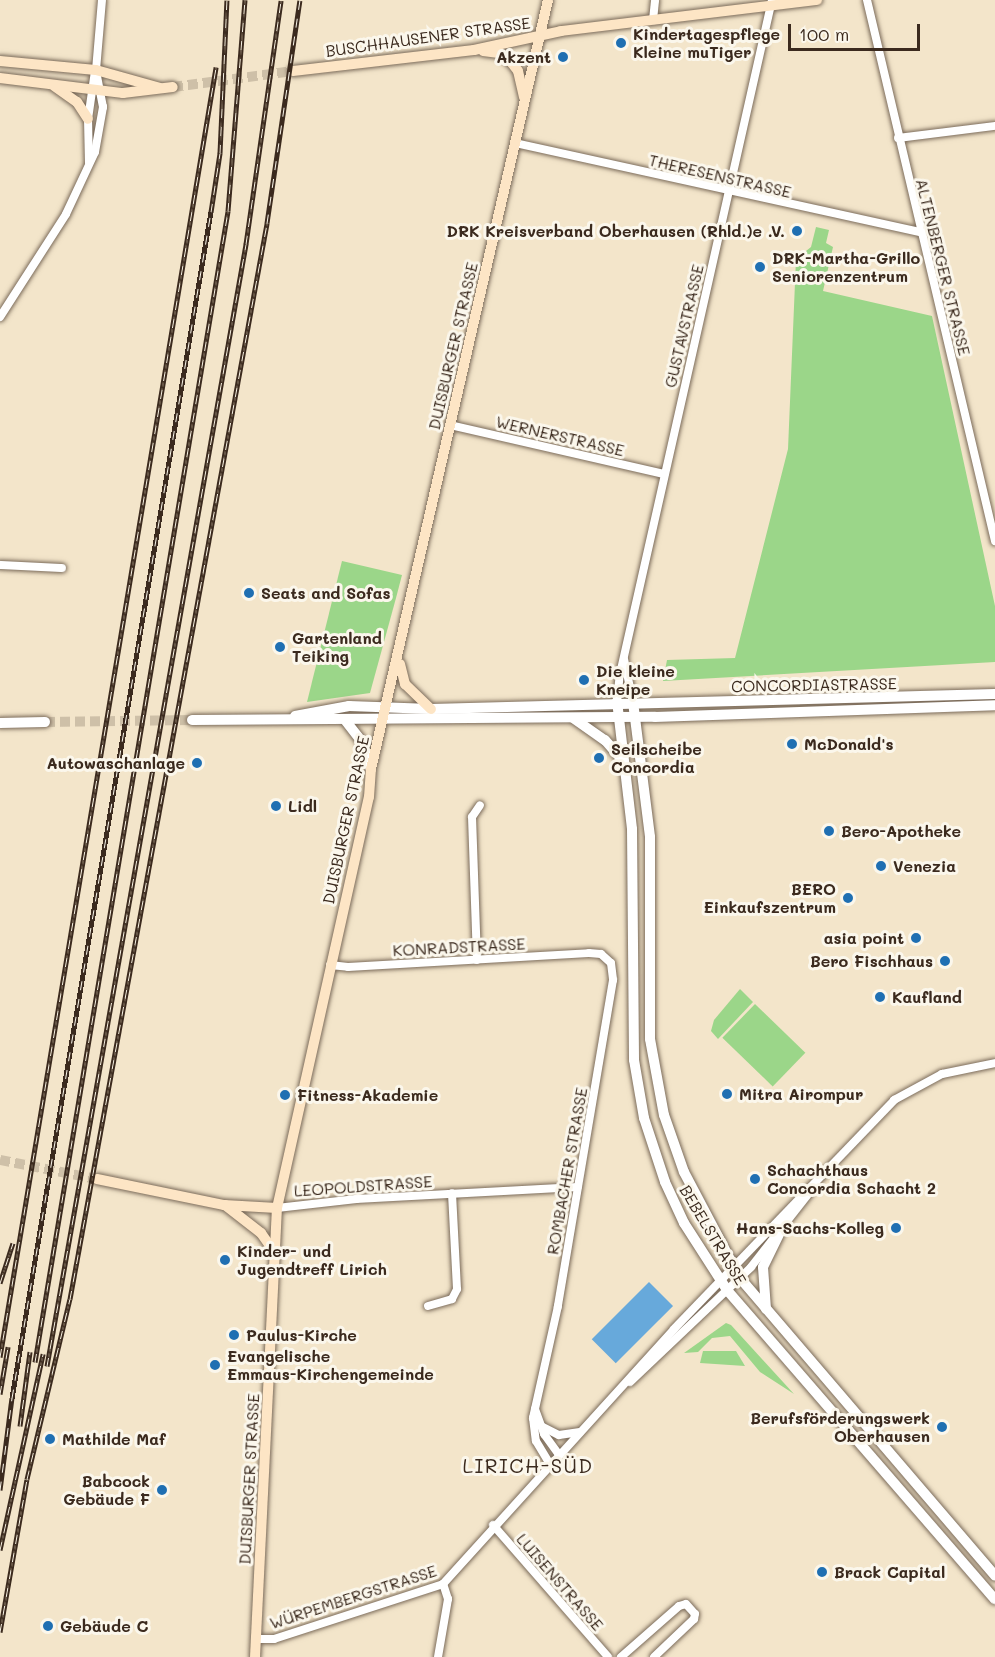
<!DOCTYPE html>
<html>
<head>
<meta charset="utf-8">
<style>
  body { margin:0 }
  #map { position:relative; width:995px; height:1657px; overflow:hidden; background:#f3e5ca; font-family:Mali,sans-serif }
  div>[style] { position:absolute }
  .green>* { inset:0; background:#9bd689; transform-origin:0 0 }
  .water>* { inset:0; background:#67a9db; transform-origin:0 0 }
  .tertiary-tunnel>* { height:10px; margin-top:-5px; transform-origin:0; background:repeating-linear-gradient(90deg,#cec0a8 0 10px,transparent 0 15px) }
  .secondary-tunnel>* { height:10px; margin-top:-5px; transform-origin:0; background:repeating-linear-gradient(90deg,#cec0a8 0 10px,transparent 0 15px) }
  .roads { filter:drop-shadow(0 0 2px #7b6b5a) drop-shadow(0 0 2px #7b6b5a) }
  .minor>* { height:8px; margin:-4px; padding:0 4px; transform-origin:4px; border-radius:4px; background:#fff }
  .tertiary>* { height:10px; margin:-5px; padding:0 5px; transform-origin:5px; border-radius:5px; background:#fff }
  .secondary>* { height:10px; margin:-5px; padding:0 5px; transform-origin:5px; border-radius:5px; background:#fde5c5 }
  .rail>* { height:5px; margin-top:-2.5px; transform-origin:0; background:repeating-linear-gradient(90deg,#fbf7ec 0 9px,#3b2a1e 0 18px); box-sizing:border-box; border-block:2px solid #3b2a1e }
  .dots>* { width:16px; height:16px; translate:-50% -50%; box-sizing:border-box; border:3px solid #fbf7ec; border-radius:50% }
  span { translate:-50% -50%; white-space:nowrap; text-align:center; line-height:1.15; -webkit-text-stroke:6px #fbf7ec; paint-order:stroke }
  .poi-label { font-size:16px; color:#3b2a1e; font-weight:700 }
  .left { translate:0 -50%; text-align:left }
  .right { translate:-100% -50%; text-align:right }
  .street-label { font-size:16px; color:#3b2a1e }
  .quarter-label { font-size:20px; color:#3b2a1e; letter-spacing:1.5px }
  .scale { position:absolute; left:788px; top:24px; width:132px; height:27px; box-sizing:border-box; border:3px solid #3b2a1e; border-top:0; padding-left:8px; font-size:18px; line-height:21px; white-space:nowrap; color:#3b2a1e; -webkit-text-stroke:4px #fbf7ec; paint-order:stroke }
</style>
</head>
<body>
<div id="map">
  <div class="green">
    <div style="clip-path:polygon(816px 227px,829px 230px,826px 243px,833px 247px,823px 291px,932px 316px,995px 606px,995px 662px,663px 681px,667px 660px,735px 658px,788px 449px,796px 259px,811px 247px)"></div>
    <div style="clip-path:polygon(342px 561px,402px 575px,396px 598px,370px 693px,307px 702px)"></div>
    <div style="clip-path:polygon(740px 989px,753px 1002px,718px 1039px,711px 1031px,714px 1020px)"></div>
    <div style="left:755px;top:1004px;width:70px;height:47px;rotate:44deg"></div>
    <div style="clip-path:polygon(726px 1323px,731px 1325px,794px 1394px,760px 1372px,730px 1336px,712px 1338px,698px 1352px,684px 1353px)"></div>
    <div style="clip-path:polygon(703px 1351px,736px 1351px,745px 1366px,700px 1363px)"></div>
  </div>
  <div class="water">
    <div style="left:649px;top:1282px;width:34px;height:81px;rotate:45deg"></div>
  </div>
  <div class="tertiary-tunnel">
    <div style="left:45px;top:722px;width:147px;rotate:-0.8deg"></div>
  </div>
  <div class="secondary-tunnel">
    <div style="left:173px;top:87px;width:121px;rotate:-7.6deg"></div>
    <div style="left:0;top:1160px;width:99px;rotate:11.1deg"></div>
  </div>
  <div class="roads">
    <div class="minor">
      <div style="left:867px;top:0;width:556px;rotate:76.69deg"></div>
      <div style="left:653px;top:20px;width:20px;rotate:-84deg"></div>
      <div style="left:898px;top:138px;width:98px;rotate:-7.1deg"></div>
      <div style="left:515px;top:143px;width:415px;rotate:12.4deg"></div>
      <div style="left:89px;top:163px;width:44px;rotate:-91.3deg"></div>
      <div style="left:88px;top:119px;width:49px;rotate:-81.7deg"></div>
      <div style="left:0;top:317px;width:122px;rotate:-57.3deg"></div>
      <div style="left:66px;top:214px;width:68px;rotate:-64.9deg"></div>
      <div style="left:95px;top:152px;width:46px;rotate:-79.9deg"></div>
      <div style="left:103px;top:107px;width:38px;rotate:-101deg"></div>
      <div style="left:96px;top:70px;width:70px;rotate:-85.1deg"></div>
      <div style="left:450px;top:425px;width:220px;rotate:12.9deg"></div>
      <div style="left:0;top:565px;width:62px;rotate:2.8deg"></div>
      <div style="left:624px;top:659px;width:44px;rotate:78.2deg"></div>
      <div style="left:617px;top:701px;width:27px;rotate:-84deg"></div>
      <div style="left:620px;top:674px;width:691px;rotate:-77.29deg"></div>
      <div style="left:477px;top:960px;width:143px;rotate:-92deg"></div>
      <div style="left:472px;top:817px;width:14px;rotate:-56deg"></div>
      <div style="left:330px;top:965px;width:18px;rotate:6deg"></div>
      <div style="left:348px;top:967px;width:241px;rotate:-3.3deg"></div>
      <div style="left:589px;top:953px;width:12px;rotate:5deg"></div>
      <div style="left:601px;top:954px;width:13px;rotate:42deg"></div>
      <div style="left:611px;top:963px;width:17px;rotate:83deg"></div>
      <div style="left:613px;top:980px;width:331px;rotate:99.6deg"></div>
      <div style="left:558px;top:1306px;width:115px;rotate:102.6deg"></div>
      <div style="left:533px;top:1418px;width:23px;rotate:83deg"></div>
      <div style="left:536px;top:1441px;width:27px;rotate:59deg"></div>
      <div style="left:277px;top:1208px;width:80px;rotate:-6.5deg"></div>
      <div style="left:356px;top:1199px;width:222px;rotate:-3.1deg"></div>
      <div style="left:428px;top:1306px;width:25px;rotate:-16deg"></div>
      <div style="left:452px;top:1299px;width:11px;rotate:-63deg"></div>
      <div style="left:457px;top:1289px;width:96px;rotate:-93deg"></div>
      <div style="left:630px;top:1382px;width:167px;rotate:-43.5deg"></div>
      <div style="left:751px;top:1267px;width:100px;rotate:-51.9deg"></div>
      <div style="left:535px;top:1409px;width:27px;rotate:70deg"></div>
      <div style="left:544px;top:1434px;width:26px;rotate:54deg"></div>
      <div style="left:541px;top:1426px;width:20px;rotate:27deg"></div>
      <div style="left:559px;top:1435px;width:21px;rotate:-8deg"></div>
      <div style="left:493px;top:1525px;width:175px;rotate:48.9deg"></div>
      <div style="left:256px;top:1639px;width:18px"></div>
      <div style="left:274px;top:1639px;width:178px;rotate:-18deg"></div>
      <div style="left:443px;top:1584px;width:344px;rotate:-47.8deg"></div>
      <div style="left:674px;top:1329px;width:318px;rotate:-46.1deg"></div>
      <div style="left:894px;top:1100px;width:55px;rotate:-28.4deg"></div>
      <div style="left:942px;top:1074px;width:54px;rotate:-11.7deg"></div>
      <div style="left:438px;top:1657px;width:59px;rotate:-80.2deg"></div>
      <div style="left:448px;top:1599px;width:16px;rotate:-108deg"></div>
      <div style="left:621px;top:1657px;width:77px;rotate:-41.3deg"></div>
      <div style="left:679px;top:1606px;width:7px;rotate:-16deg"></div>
      <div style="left:686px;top:1604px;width:13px;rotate:48deg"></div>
      <div style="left:695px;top:1614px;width:5px;rotate:101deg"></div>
      <div style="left:694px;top:1619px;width:55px;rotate:136.5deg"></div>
    </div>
    <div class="tertiary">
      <div style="left:617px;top:701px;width:129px;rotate:83.3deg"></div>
      <div style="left:632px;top:829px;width:231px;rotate:89.5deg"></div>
      <div style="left:634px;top:1060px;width:59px;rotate:80.2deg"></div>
      <div style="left:644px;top:1118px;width:67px;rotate:71.8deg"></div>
      <div style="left:665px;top:1182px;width:45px;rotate:65.1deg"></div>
      <div style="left:684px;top:1223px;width:80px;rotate:57.3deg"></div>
      <div style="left:727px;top:1290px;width:409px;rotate:49.1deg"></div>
      <div style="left:633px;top:702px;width:136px;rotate:82.8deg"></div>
      <div style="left:650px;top:837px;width:202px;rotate:90deg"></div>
      <div style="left:650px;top:1039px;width:77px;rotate:79.6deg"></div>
      <div style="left:664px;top:1115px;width:60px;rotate:70.7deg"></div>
      <div style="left:684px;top:1172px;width:120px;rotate:62.2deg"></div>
      <div style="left:740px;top:1278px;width:392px;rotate:49.4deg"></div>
      <div style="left:295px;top:716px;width:55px;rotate:-10.5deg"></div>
      <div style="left:349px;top:706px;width:82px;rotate:2.1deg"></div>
      <div style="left:431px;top:709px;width:564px;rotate:-1.52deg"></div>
      <div style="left:573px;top:718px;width:39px;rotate:35deg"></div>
      <div style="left:605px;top:740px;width:29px;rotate:49deg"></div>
      <div style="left:192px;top:720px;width:463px;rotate:-0.4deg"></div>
      <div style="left:655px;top:717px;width:340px;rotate:-2deg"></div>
      <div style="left:345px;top:720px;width:28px;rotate:52deg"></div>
      <div style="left:362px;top:742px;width:28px;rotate:72deg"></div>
      <div style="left:0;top:723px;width:45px;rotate:-1.3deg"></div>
      <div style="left:766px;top:1309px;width:42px;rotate:-94.1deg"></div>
      <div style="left:763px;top:1267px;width:39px;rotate:-64deg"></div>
    </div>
    <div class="secondary">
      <div style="left:483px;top:51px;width:16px;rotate:7deg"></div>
      <div style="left:499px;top:53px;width:15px;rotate:37deg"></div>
      <div style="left:511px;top:62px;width:11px;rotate:52deg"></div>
      <div style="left:518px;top:71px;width:27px;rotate:77deg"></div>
      <div style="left:0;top:61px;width:96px;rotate:5.4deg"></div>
      <div style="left:96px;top:70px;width:66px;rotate:15.7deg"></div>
      <div style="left:293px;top:71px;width:182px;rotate:-6.6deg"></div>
      <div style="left:474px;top:50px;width:89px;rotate:-12.3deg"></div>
      <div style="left:561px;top:31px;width:258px;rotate:-6.9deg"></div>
      <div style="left:0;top:78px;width:124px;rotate:7deg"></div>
      <div style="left:123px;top:93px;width:50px;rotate:-6.8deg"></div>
      <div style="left:54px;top:86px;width:28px;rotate:35deg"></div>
      <div style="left:77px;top:102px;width:20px;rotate:57deg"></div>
      <div style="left:400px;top:664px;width:21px;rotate:76deg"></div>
      <div style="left:405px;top:684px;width:36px;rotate:44deg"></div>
      <div style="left:97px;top:1179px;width:130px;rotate:11.6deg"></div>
      <div style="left:224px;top:1205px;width:53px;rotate:3.2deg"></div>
      <div style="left:225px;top:1205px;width:46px;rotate:37.9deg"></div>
      <div style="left:261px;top:1233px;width:24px;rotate:55deg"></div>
      <div style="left:255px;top:1657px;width:450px;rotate:-87.2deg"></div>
      <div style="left:277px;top:1208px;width:421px;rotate:-77.4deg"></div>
      <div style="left:369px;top:797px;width:28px;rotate:-86deg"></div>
      <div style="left:371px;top:769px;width:789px;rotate:-77.04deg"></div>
    </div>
  </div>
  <div class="rail">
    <div style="left:0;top:1283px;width:42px;rotate:-72deg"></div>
    <div style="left:0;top:1357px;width:1308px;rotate:-80.49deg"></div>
    <div style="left:35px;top:1362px;width:1167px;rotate:-80.48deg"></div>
    <div style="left:228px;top:211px;width:212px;rotate:-85.4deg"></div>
    <div style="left:47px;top:1366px;width:1140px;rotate:-79.94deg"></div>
    <div style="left:246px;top:244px;width:246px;rotate:-81.8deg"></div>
    <div style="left:0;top:1394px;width:48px;rotate:-80.3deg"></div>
    <div style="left:20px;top:1426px;width:75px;rotate:-82.3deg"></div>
    <div style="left:0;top:1490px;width:93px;rotate:-82.6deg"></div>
    <div style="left:12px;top:1398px;width:1203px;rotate:-80.48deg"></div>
    <div style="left:211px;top:212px;width:60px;rotate:-81.3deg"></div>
    <div style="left:220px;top:153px;width:153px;rotate:-87.4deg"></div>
    <div style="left:0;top:1550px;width:201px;rotate:-77.6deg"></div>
    <div style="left:0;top:1632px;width:155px;rotate:-80deg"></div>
    <div style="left:27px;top:1479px;width:185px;rotate:-76.6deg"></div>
    <div style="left:70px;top:1299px;width:1094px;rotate:-79.62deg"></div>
    <div style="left:267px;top:223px;width:225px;rotate:-81.6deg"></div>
  </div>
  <div class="dots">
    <div style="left:621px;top:43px;background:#1f6fb2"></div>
    <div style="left:563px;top:57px;background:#1f6fb2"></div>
    <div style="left:797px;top:231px;background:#1f6fb2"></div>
    <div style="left:760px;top:267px;background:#1f6fb2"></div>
    <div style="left:249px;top:593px;background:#1f6fb2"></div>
    <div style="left:280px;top:647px;background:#1f6fb2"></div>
    <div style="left:584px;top:680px;background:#1f6fb2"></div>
    <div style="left:792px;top:744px;background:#1f6fb2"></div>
    <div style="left:599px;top:758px;background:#1f6fb2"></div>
    <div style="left:197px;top:763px;background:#1f6fb2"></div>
    <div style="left:276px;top:806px;background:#1f6fb2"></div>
    <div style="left:829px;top:831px;background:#1f6fb2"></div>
    <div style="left:881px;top:866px;background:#1f6fb2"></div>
    <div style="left:848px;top:898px;background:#1f6fb2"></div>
    <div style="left:916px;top:938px;background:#1f6fb2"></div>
    <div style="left:945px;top:961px;background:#1f6fb2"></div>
    <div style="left:880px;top:997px;background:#1f6fb2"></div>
    <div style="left:727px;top:1094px;background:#1f6fb2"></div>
    <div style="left:285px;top:1095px;background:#1f6fb2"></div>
    <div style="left:755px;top:1179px;background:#1f6fb2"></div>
    <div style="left:896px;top:1228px;background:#1f6fb2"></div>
    <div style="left:225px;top:1260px;background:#1f6fb2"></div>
    <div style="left:234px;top:1335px;background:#1f6fb2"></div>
    <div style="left:215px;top:1365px;background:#1f6fb2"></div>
    <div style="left:942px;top:1427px;background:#1f6fb2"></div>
    <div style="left:50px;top:1439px;background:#1f6fb2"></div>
    <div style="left:162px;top:1490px;background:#1f6fb2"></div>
    <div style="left:822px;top:1572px;background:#1f6fb2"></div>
    <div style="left:48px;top:1626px;background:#1f6fb2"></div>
  </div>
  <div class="poi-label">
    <span class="left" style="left:633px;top:43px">Kindertagespflege<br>Kleine muTiger</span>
    <span class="right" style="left:551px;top:57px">Akzent</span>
    <span class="right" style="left:785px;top:231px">DRK Kreisverband Oberhausen (Rhld.)e .V.</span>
    <span class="left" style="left:772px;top:267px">DRK-Martha-Grillo<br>Seniorenzentrum</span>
    <span class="left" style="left:261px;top:593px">Seats and Sofas</span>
    <span class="left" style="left:292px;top:647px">Gartenland<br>Teiking</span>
    <span class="left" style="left:596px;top:680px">Die kleine<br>Kneipe</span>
    <span class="left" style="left:804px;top:744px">McDonald's</span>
    <span class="left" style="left:611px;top:758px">Seilscheibe<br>Concordia</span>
    <span class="right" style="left:185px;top:763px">Autowaschanlage</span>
    <span class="left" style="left:288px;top:806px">Lidl</span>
    <span class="left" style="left:841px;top:831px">Bero-Apotheke</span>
    <span class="left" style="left:893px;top:866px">Venezia</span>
    <span class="right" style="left:836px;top:898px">BERO<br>Einkaufszentrum</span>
    <span class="right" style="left:904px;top:938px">asia point</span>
    <span class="right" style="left:933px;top:961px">Bero Fischhaus</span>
    <span class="left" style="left:892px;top:997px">Kaufland</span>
    <span class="left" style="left:739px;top:1094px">Mitra Airompur</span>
    <span class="left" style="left:297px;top:1095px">Fitness-Akademie</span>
    <span class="left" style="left:767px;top:1179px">Schachthaus<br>Concordia Schacht 2</span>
    <span class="right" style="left:884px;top:1228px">Hans-Sachs-Kolleg</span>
    <span class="left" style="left:237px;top:1260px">Kinder- und<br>Jugendtreff Lirich</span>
    <span class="left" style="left:246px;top:1335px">Paulus-Kirche</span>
    <span class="left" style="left:227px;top:1365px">Evangelische<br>Emmaus-Kirchengemeinde</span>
    <span class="right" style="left:930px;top:1427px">Berufsförderungswerk<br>Oberhausen</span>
    <span class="left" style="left:62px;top:1439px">Mathilde Maf</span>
    <span class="right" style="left:150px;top:1490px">Babcock<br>Gebäude F</span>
    <span class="left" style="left:834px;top:1572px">Brack Capital</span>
    <span class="left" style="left:60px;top:1626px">Gebäude C</span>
  </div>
  <div class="street-label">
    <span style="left:428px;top:37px;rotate:-8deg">BUSCHHAUSENER STRASSE</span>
    <span style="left:720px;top:176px;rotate:13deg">THERESENSTRASSE</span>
    <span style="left:943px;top:267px;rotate:76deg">ALTENBERGER STRASSE</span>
    <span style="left:684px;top:326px;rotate:-77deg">GUSTAVSTRASSE</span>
    <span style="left:453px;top:346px;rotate:-77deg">DUISBURGER STRASSE</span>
    <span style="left:560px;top:436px;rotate:13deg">WERNERSTRASSE</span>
    <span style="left:814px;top:685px;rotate:-1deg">CONCORDIASTRASSE</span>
    <span style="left:346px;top:820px;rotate:-78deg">DUISBURGER STRASSE</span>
    <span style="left:459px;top:947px;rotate:-3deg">KONRADSTRASSE</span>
    <span style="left:567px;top:1171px;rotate:-80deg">ROMBACHER STRASSE</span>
    <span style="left:363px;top:1186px;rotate:-4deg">LEOPOLDSTRASSE</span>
    <span style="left:713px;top:1235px;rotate:59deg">BEBELSTRASSE</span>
    <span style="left:249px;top:1479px;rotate:-87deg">DUISBURGER STRASSE</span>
    <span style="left:560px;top:1582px;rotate:49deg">LUISENSTRASSE</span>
    <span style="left:353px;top:1597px;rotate:-18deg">WÜRPEMBERGSTRASSE</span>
  </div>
  <div class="quarter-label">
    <span style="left:528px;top:1465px">LIRICH-SÜD</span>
  </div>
  <div class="scale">100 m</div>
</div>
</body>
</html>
